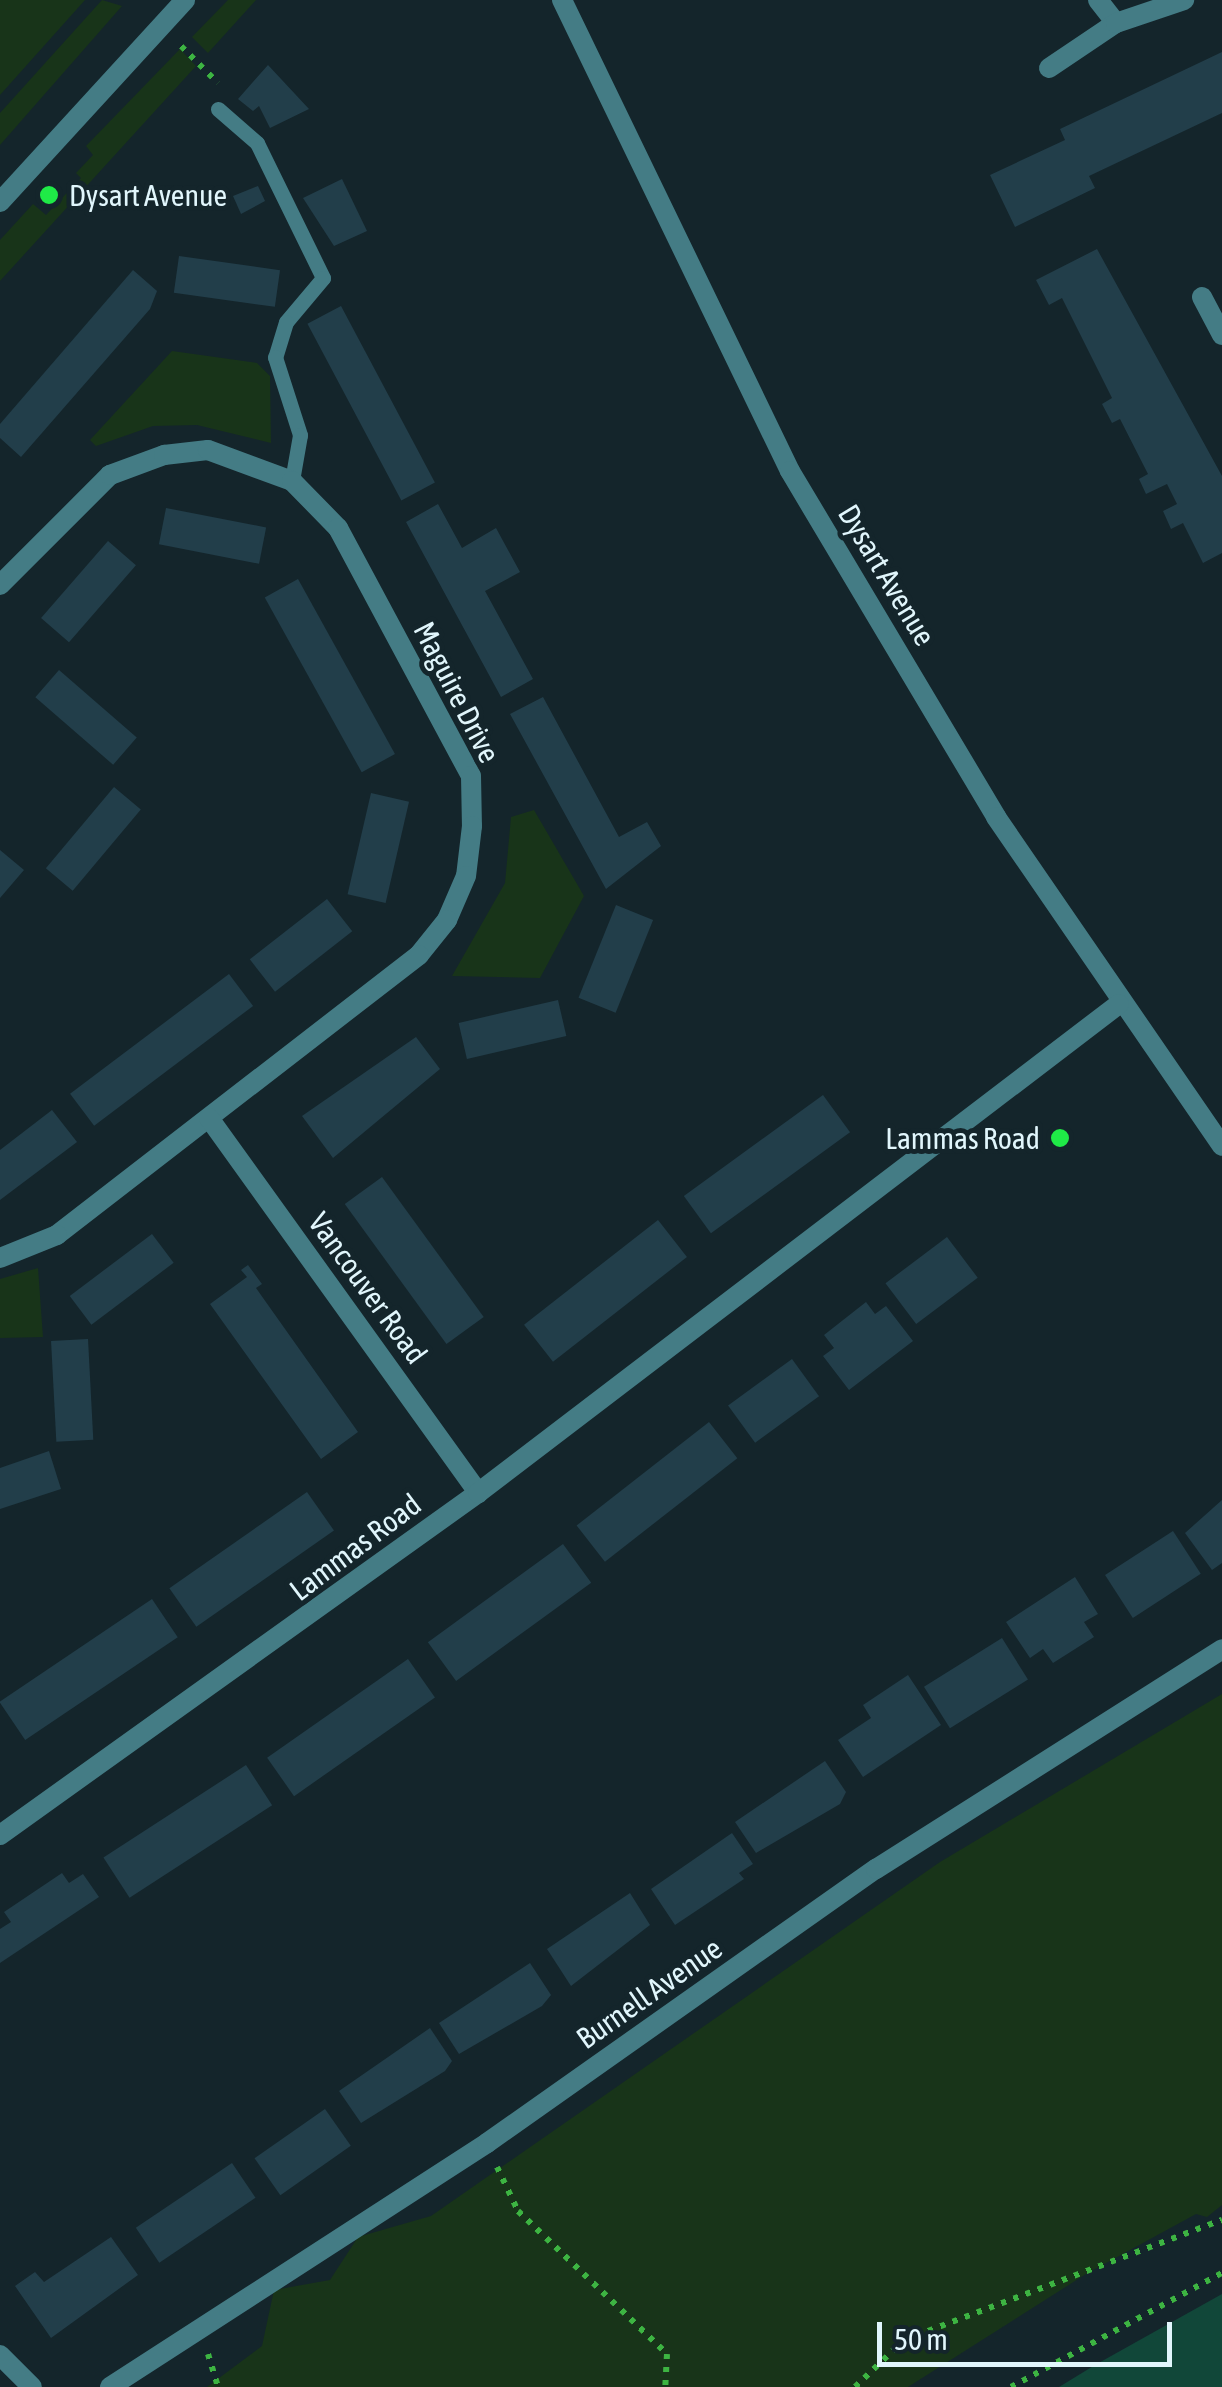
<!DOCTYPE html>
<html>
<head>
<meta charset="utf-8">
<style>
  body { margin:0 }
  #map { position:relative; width:1222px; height:2387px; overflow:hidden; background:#14252b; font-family:"Asap Condensed",sans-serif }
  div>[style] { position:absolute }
  .green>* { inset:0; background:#183419 }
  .water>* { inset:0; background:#114739 }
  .building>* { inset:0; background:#223e4a; transform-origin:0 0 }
  .path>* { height:6px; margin-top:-3px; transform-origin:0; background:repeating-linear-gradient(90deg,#3db442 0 5px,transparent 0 13px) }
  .service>* { height:15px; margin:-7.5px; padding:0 7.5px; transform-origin:7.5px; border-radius:7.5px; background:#447c85 }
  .minor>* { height:20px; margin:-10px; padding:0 10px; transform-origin:10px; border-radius:10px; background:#447c85 }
  .tertiary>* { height:20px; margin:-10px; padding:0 10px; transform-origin:10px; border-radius:10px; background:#447c85 }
  .dots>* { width:28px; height:28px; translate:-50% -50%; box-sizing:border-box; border:5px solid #14252b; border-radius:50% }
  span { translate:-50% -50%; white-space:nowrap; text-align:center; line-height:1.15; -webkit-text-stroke:10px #14252b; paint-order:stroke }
  .poi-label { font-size:30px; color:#e1f6fc }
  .left { translate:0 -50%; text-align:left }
  .right { translate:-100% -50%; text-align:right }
  .street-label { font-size:30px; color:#e1f6fc }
  .scale { position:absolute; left:877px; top:2322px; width:295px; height:45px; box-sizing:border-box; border:5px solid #e1f6fc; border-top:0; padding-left:12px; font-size:30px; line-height:35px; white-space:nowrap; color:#e1f6fc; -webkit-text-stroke:8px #14252b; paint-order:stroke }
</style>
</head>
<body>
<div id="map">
  <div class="green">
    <div style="clip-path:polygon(0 0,85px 0,0 95px)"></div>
    <div style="clip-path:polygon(102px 0,122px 6px,0 145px,0 113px)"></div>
    <div style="clip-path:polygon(228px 0,256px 0,208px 53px,192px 37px)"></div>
    <div style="clip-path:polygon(180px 49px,196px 66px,0 281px,0 240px,33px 204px,46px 215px,81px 178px,76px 173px,93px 155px,86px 146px)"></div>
    <div style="clip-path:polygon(172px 351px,257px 363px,270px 376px,271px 443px,197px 425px,153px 426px,96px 446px,90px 440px)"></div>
    <div style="clip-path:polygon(534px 810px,584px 896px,540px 978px,452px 976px,505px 883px,511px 817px)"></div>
    <div style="clip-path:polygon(38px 1268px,43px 1337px,0 1338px,0 1279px)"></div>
    <div style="clip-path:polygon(1222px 1694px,1222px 2205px,1207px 2217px,1196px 2214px,1086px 2274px,908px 2387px,207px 2387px,262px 2346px,274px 2290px,330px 2280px,358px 2237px,431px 2216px,940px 1862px)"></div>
  </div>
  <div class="water">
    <div style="clip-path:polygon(1222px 2294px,1222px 2387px,1059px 2387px,1095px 2365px)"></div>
  </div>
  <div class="building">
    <div style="clip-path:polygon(1222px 52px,1222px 113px,1089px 176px,1095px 188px,1015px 227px,990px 175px,1065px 140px,1060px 129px)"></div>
    <div style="clip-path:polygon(268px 65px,309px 109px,270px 128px,259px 106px,253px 111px,238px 99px)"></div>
    <div style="clip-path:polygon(342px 179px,367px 231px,334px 246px,303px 198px)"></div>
    <div style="clip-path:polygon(258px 186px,265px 201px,241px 214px,233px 196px)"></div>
    <div style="clip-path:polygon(1097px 249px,1222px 476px,1222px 553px,1203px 563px,1183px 523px,1171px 529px,1163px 511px,1177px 504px,1167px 484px,1146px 494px,1139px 479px,1148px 474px,1120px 419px,1112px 423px,1102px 404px,1112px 398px,1062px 298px,1049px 305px,1036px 280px)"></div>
    <div style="left:179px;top:256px;width:102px;height:37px;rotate:8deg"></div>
    <div style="clip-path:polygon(133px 270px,157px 291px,150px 309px,21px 457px,0 438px,0 424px)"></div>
    <div style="left:341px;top:306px;width:200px;height:38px;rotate:62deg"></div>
    <div style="clip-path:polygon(438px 504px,462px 548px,496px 528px,520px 572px,485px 591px,533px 679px,501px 697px,406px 522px)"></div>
    <div style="left:166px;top:508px;width:102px;height:37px;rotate:11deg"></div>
    <div style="left:108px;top:541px;width:37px;height:102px;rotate:41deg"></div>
    <div style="left:298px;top:579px;width:200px;height:38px;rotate:61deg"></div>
    <div style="left:59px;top:670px;width:103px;height:36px;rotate:41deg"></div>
    <div style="clip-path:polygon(543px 697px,619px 837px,647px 822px,661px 846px,606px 889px,510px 714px)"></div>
    <div style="left:114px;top:787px;width:35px;height:106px;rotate:40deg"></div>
    <div style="left:371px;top:793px;width:39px;height:104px;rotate:13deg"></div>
    <div style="clip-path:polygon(0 850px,24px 870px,0 898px)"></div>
    <div style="left:327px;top:899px;width:41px;height:98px;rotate:52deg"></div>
    <div style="left:616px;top:905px;width:40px;height:100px;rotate:22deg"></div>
    <div style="left:229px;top:974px;width:40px;height:199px;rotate:53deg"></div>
    <div style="left:558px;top:1000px;width:37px;height:102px;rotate:77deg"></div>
    <div style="clip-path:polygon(416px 1037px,440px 1069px,333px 1158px,302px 1116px)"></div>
    <div style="left:823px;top:1095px;width:46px;height:172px;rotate:54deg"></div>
    <div style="clip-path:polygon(52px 1110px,77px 1142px,0 1200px,0 1150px)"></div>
    <div style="left:382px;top:1177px;width:173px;height:46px;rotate:54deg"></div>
    <div style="left:658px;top:1220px;width:47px;height:170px;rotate:52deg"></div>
    <div style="left:152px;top:1234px;width:36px;height:103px;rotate:53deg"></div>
    <div style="left:947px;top:1237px;width:51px;height:77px;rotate:53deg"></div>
    <div style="clip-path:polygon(248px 1265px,262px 1284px,256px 1288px,358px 1432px,321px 1459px,210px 1304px,247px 1277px,241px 1270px)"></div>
    <div style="clip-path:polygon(866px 1302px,875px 1314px,886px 1306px,913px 1341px,849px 1390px,823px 1356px,834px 1348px,824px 1335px)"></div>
    <div style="left:88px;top:1339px;width:101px;height:37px;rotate:87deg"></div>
    <div style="left:792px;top:1359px;width:46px;height:79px;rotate:54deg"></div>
    <div style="left:709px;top:1422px;width:46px;height:168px;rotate:52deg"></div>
    <div style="clip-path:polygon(49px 1451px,61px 1489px,0 1509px,0 1468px)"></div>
    <div style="left:307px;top:1492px;width:47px;height:168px;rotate:55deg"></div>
    <div style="clip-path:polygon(1222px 1500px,1222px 1563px,1212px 1570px,1185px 1533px)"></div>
    <div style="left:1173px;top:1531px;width:51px;height:81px;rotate:57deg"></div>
    <div style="left:563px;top:1544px;width:48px;height:167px;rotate:54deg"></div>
    <div style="clip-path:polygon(1075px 1577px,1098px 1614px,1084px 1622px,1094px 1637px,1053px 1663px,1043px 1649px,1030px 1658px,1006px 1622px)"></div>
    <div style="left:152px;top:1599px;width:46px;height:184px;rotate:56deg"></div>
    <div style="left:1002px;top:1638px;width:49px;height:92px;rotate:58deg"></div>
    <div style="left:408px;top:1659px;width:47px;height:172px;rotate:55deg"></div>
    <div style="clip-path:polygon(908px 1675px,941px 1725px,863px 1777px,838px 1740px,871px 1718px,863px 1705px)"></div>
    <div style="clip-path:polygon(825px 1761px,846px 1792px,840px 1804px,756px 1853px,735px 1822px)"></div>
    <div style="left:246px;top:1765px;width:48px;height:170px;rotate:57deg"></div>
    <div style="clip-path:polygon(732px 1833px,753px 1864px,739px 1873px,744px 1879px,675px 1925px,651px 1889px)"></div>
    <div style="clip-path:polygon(62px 1873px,69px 1883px,83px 1874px,99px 1897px,0 1963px,0 1929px,11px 1922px,4px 1912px)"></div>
    <div style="clip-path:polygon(630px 1893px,650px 1925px,571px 1986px,547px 1949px)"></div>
    <div style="clip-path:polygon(530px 1963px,551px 1995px,542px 2006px,459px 2054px,439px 2023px)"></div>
    <div style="clip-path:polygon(430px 2028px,452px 2061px,445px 2071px,361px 2123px,339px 2091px)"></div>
    <div style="left:325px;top:2109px;width:45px;height:86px;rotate:55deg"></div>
    <div style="left:232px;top:2163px;width:42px;height:116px;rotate:56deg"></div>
    <div style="clip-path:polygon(111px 2237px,138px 2275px,51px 2338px,15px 2286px,35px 2272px,44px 2282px)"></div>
  </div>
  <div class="path">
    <div style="left:181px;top:46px;width:52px;rotate:45deg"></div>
    <div style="left:497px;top:2167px;width:49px;rotate:64.5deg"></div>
    <div style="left:518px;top:2211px;width:207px;rotate:43.8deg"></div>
    <div style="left:667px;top:2354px;width:33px;rotate:93deg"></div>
    <div style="left:208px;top:2354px;width:34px;rotate:73deg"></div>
    <div style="left:855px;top:2387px;width:68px;rotate:-43.8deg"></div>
    <div style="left:904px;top:2340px;width:340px;rotate:-20.7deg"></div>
    <div style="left:1011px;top:2387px;width:240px;rotate:-28.4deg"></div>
  </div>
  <div class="service">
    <div style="left:218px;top:109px;width:52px;rotate:41.1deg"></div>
    <div style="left:257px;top:143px;width:150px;rotate:63.9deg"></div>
    <div style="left:323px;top:278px;width:57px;rotate:130.1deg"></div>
    <div style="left:286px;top:322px;width:37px;rotate:107deg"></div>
    <div style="left:275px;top:357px;width:82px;rotate:72.2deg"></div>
    <div style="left:300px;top:435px;width:47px;rotate:99.9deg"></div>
  </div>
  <div class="minor">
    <div style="left:562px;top:0;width:523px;rotate:64.17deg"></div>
    <div style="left:790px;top:471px;width:403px;rotate:59.2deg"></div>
    <div style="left:996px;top:817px;width:399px;rotate:55.5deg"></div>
    <div style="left:1098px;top:0;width:29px;rotate:52deg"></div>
    <div style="left:1049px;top:68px;width:81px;rotate:-33.9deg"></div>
    <div style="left:1116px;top:23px;width:72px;rotate:-18.7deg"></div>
    <div style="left:1202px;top:297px;width:43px;rotate:62.2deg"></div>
    <div style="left:0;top:585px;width:156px;rotate:-45deg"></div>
    <div style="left:110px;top:475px;width:58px;rotate:-20.3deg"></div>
    <div style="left:164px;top:455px;width:44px;rotate:-6.5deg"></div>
    <div style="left:208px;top:450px;width:90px;rotate:20.3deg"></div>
    <div style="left:292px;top:481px;width:66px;rotate:45.6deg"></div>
    <div style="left:338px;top:528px;width:281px;rotate:61.8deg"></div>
    <div style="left:471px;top:776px;width:50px;rotate:88.9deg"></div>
    <div style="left:472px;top:826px;width:50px;rotate:96.8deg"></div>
    <div style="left:466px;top:876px;width:48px;rotate:113.4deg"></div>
    <div style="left:447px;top:920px;width:45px;rotate:128.7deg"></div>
    <div style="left:419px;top:955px;width:458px;rotate:142.3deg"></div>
    <div style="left:57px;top:1235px;width:61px;rotate:158deg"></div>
    <div style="left:209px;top:1118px;width:462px;rotate:54.3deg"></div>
    <div style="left:0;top:1835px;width:588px;rotate:-35.58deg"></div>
    <div style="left:478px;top:1493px;width:806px;rotate:-37.34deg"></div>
    <div style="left:0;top:2355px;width:45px;rotate:45deg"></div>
    <div style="left:110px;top:2387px;width:449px;rotate:-32.9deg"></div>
    <div style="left:487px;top:2143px;width:476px;rotate:-35.2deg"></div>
    <div style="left:876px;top:1869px;width:410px;rotate:-32.4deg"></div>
  </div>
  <div class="tertiary">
    <div style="left:0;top:202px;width:274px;rotate:-47.5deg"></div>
  </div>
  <div class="dots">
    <div style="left:49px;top:195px;background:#1fea47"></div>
    <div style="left:1060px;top:1138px;background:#1fea47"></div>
  </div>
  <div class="poi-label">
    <span class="left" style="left:69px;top:195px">Dysart Avenue</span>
    <span class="right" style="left:1040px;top:1138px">Lammas Road</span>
  </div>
  <div class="street-label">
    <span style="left:887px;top:575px;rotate:59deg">Dysart Avenue</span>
    <span style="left:457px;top:692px;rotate:63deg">Maguire Drive</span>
    <span style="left:368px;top:1288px;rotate:54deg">Vancouver Road</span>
    <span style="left:355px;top:1547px;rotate:-37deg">Lammas Road</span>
    <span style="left:649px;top:1993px;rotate:-35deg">Burnell Avenue</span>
  </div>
  <div class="scale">50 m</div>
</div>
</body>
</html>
